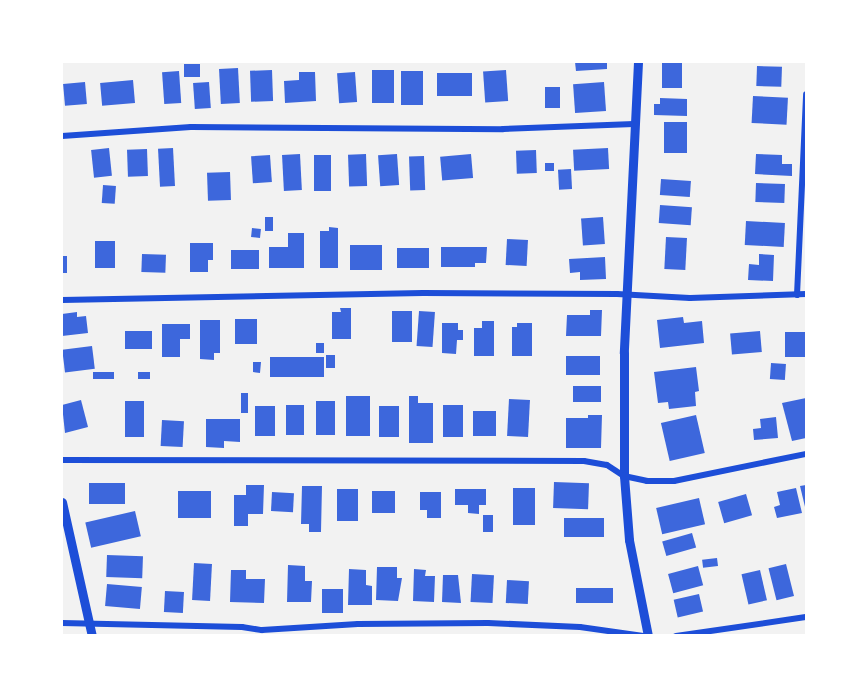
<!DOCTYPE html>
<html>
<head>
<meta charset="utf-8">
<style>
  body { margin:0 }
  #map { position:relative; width:868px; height:697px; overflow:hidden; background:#f2f2f2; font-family:Poppins,sans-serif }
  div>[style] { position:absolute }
  .building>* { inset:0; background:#3d67dc; transform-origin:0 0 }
  .minor>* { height:6px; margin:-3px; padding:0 3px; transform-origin:3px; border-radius:3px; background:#1d4ed8 }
  .tertiary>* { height:9px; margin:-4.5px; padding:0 4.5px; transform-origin:4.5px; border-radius:4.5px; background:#1d4ed8 }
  span { translate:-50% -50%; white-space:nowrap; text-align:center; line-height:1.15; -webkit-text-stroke:6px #fff; paint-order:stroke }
  .frame { position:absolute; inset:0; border:63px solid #fff; pointer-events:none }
</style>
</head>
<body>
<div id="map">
  <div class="building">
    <div style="clip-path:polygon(575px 62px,607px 62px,607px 69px,576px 71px)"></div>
    <div style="left:662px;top:62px;width:20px;height:26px"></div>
    <div style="left:184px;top:64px;width:16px;height:13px"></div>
    <div style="left:757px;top:66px;width:25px;height:20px;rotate:2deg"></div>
    <div style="left:238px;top:68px;width:35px;height:19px;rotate:87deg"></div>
    <div style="left:272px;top:70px;width:31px;height:22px;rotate:88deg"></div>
    <div style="left:394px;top:70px;width:33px;height:22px;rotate:90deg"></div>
    <div style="left:506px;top:70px;width:31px;height:23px;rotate:86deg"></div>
    <div style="left:179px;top:71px;width:32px;height:17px;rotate:86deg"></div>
    <div style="left:401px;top:71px;width:22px;height:34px"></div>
    <div style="clip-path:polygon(299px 72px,315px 72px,316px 101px,285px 103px,284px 81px,299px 80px)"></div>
    <div style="left:355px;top:72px;width:30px;height:18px;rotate:86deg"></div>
    <div style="left:437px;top:73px;width:35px;height:23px"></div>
    <div style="left:133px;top:80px;width:23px;height:33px;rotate:85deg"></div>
    <div style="left:85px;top:82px;width:22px;height:22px;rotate:85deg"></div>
    <div style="left:209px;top:82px;width:26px;height:16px;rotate:86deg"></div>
    <div style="left:604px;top:82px;width:29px;height:31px;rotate:86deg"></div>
    <div style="left:545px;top:87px;width:15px;height:21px"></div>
    <div style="left:753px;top:96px;width:35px;height:27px;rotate:3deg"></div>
    <div style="clip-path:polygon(660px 98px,687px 99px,687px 116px,654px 115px,654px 104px,660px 104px)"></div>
    <div style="left:664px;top:122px;width:23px;height:31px"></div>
    <div style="left:109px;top:148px;width:28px;height:18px;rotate:84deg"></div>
    <div style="left:173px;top:148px;width:38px;height:15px;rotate:87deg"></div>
    <div style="left:608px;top:148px;width:21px;height:35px;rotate:87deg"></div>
    <div style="left:147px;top:149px;width:27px;height:20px;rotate:88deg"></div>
    <div style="left:536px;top:150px;width:23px;height:20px;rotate:88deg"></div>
    <div style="left:300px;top:154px;width:36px;height:18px;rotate:87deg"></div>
    <div style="left:366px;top:154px;width:32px;height:18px;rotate:88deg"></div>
    <div style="left:397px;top:154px;width:31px;height:19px;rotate:86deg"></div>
    <div style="left:471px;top:154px;width:24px;height:31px;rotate:85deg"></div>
    <div style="clip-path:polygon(756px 154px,782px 155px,782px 164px,792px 164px,792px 176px,755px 174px)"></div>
    <div style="left:270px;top:155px;width:27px;height:19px;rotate:86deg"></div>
    <div style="left:314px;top:155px;width:17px;height:36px"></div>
    <div style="left:424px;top:156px;width:34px;height:15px;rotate:88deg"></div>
    <div style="left:545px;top:163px;width:9px;height:8px"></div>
    <div style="left:571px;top:169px;width:20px;height:13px;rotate:87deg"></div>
    <div style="left:230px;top:172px;width:28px;height:23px;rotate:88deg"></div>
    <div style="left:661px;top:179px;width:30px;height:16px;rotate:4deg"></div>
    <div style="left:756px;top:183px;width:29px;height:19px;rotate:2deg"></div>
    <div style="left:103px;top:185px;width:13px;height:18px;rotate:4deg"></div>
    <div style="left:660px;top:205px;width:32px;height:18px;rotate:4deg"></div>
    <div style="left:265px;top:217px;width:8px;height:14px"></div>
    <div style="left:603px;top:217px;width:27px;height:22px;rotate:86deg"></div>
    <div style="left:746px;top:221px;width:39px;height:24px;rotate:3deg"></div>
    <div style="clip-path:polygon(329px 227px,338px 228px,338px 268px,320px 268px,320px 231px,329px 231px)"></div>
    <div style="left:252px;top:228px;width:9px;height:9px;rotate:6deg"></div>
    <div style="clip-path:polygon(288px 233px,304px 233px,304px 268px,269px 268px,269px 247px,288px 247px)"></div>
    <div style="left:666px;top:237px;width:21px;height:32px;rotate:3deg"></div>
    <div style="left:507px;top:239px;width:21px;height:26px;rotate:3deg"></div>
    <div style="left:95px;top:241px;width:20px;height:27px"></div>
    <div style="clip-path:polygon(190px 243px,213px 243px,213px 260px,208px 260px,208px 272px,190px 272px)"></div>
    <div style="left:350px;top:245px;width:32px;height:25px"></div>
    <div style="clip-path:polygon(441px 247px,487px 247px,486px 263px,475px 263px,475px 267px,441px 267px)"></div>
    <div style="left:397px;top:248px;width:32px;height:20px"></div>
    <div style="left:231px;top:250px;width:28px;height:19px"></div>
    <div style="left:142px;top:254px;width:24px;height:18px;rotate:2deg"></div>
    <div style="clip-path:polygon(759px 254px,774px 255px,773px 281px,748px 280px,749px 264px,759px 265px)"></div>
    <div style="left:62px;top:256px;width:5px;height:17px"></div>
    <div style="clip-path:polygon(605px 257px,606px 279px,580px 280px,580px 272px,570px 273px,569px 259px)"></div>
    <div style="clip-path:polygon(340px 308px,351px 308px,351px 339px,332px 339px,332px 312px,341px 312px)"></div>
    <div style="clip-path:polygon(590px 310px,602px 310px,601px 336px,566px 336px,567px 315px,590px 315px)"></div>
    <div style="left:392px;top:311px;width:20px;height:31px"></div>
    <div style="left:419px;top:311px;width:16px;height:35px;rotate:4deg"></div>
    <div style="clip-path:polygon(77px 312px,77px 317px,86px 316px,88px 333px,62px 336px,62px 314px)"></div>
    <div style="clip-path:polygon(683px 317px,684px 323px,702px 321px,704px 343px,660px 348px,657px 320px)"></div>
    <div style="left:235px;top:319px;width:22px;height:25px"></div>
    <div style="clip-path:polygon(200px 320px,220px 320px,220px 353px,214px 353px,214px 360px,200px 359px)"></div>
    <div style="clip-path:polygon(482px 321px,494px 321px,494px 356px,474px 356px,474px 328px,482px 328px)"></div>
    <div style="clip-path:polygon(442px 323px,458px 323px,458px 330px,463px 330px,463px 340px,457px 340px,456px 354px,442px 353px)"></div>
    <div style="clip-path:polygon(517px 323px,532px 323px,532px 356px,512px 356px,512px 327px,517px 327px)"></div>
    <div style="clip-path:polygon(162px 324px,190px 324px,190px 339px,180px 339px,180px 357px,162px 357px)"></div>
    <div style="left:125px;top:331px;width:27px;height:18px"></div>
    <div style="left:760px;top:331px;width:21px;height:30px;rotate:85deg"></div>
    <div style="left:806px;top:332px;width:25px;height:21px;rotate:90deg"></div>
    <div style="left:316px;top:343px;width:8px;height:10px"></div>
    <div style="left:92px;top:346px;width:23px;height:30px;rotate:83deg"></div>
    <div style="left:326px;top:355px;width:9px;height:13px"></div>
    <div style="left:566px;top:356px;width:34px;height:19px"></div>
    <div style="left:270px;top:357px;width:54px;height:20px"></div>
    <div style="clip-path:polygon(253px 362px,261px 362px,260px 373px,253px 372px)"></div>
    <div style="left:771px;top:363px;width:15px;height:16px;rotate:4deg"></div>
    <div style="clip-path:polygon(696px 367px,699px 391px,695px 392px,696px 406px,669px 409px,668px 402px,658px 403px,654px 372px)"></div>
    <div style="left:114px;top:372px;width:7px;height:21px;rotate:90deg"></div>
    <div style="left:138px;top:372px;width:12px;height:7px"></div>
    <div style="left:573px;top:386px;width:28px;height:16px"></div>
    <div style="left:241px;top:393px;width:7px;height:20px"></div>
    <div style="left:346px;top:396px;width:24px;height:40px"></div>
    <div style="clip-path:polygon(409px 396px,418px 396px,418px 403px,433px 403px,433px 443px,409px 443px)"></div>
    <div style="clip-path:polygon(806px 398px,806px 438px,792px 441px,782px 403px)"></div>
    <div style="left:509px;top:399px;width:21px;height:37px;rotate:3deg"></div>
    <div style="clip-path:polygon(81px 400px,88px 427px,65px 433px,62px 405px)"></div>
    <div style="left:125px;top:401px;width:19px;height:36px"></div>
    <div style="left:316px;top:401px;width:19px;height:34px"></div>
    <div style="left:286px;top:405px;width:18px;height:30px"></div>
    <div style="left:443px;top:405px;width:20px;height:32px"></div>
    <div style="left:255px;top:406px;width:20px;height:30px"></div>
    <div style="left:379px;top:406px;width:20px;height:31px"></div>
    <div style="left:473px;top:411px;width:23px;height:25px"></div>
    <div style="clip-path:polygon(588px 415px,602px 415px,601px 448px,566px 448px,566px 418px,588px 418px)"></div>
    <div style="left:696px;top:415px;width:39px;height:36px;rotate:77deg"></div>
    <div style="clip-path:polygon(776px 417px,778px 438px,754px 440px,753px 429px,761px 428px,760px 419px)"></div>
    <div style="clip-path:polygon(206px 419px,240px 419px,240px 442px,224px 441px,224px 448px,206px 447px)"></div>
    <div style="left:162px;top:420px;width:22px;height:26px;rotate:3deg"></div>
    <div style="left:554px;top:482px;width:35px;height:26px;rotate:2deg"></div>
    <div style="left:89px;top:483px;width:36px;height:21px"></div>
    <div style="clip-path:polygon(246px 485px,264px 485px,263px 514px,248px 514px,248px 526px,234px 526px,234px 495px,246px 495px)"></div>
    <div style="clip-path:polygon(806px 485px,806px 511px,800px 486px)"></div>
    <div style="clip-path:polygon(302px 486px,322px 486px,321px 532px,309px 532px,309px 524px,301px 524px)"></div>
    <div style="left:513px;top:488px;width:22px;height:37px"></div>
    <div style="clip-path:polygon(796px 488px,802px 513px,777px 518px,774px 507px,780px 505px,777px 492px)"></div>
    <div style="left:337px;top:489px;width:21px;height:32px"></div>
    <div style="clip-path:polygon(455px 489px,486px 489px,486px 505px,479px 505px,479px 514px,468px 513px,468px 505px,455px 505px)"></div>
    <div style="left:178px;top:491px;width:33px;height:27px"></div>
    <div style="left:372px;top:491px;width:23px;height:22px"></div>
    <div style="left:272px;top:492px;width:22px;height:19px;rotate:3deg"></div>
    <div style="clip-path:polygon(420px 492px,441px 492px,441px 518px,427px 518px,427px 510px,420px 510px)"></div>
    <div style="left:746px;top:494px;width:22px;height:29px;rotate:74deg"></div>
    <div style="left:699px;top:498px;width:27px;height:44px;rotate:77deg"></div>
    <div style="left:135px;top:511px;width:26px;height:51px;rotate:77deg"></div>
    <div style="left:483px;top:515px;width:10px;height:17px"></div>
    <div style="left:564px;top:518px;width:40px;height:19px"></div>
    <div style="left:692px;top:533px;width:15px;height:31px;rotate:74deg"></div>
    <div style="left:107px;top:555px;width:36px;height:22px;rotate:2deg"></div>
    <div style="left:717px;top:558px;width:8px;height:15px;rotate:83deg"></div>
    <div style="left:194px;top:563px;width:18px;height:37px;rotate:3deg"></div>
    <div style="left:786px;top:564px;width:33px;height:18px;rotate:76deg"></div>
    <div style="clip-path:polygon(288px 565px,305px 566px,305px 581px,312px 581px,311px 602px,287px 602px)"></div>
    <div style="left:698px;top:566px;width:20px;height:31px;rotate:75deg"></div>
    <div style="clip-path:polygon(377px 567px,397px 567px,397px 578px,402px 578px,398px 601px,376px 600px)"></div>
    <div style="clip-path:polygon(349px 569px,366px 570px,366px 585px,372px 586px,372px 605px,348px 605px)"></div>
    <div style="clip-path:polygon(414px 569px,426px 570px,425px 576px,435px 576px,434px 602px,413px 601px)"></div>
    <div style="clip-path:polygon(231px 570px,246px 570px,246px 579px,265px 579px,264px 603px,230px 602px)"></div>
    <div style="left:760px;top:570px;width:31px;height:19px;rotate:77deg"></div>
    <div style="left:472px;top:574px;width:22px;height:28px;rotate:3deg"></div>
    <div style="clip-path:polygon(443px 575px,458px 575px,461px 603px,442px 602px)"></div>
    <div style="left:507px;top:580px;width:22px;height:23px;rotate:3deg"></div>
    <div style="left:107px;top:584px;width:35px;height:22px;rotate:5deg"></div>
    <div style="left:576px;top:588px;width:37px;height:15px"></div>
    <div style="left:322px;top:589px;width:21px;height:24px"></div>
    <div style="left:165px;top:591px;width:19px;height:21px;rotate:3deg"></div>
    <div style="left:699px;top:594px;width:18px;height:26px;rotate:77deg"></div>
  </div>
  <div class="minor">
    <div style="left:62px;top:136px;width:129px;rotate:-4deg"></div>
    <div style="left:191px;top:127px;width:312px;rotate:0.4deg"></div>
    <div style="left:503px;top:129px;width:131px;rotate:-2.2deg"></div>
    <div style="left:797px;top:295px;width:201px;rotate:-87.4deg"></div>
    <div style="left:62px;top:300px;width:361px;rotate:-1.1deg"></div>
    <div style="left:423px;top:293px;width:194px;rotate:0.3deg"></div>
    <div style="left:617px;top:294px;width:73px;rotate:3.1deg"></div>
    <div style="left:690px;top:298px;width:116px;rotate:-2deg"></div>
    <div style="left:62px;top:460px;width:522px;rotate:0.11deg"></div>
    <div style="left:584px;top:461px;width:23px;rotate:10deg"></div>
    <div style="left:607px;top:465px;width:20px;rotate:33deg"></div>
    <div style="left:624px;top:476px;width:24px;rotate:12deg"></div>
    <div style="left:647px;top:481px;width:27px"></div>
    <div style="left:674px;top:481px;width:135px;rotate:-11.6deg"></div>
    <div style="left:62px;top:623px;width:180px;rotate:1.3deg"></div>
    <div style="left:242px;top:627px;width:20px;rotate:9deg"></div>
    <div style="left:262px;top:630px;width:96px;rotate:-3.6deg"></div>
    <div style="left:358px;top:624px;width:130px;rotate:-0.4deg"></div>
    <div style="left:488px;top:623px;width:92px;rotate:2.5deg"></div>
    <div style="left:580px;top:627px;width:64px;rotate:8.1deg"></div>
    <div style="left:676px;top:636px;width:131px;rotate:-8.3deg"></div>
  </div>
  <div class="tertiary">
    <div style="left:638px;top:62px;width:291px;rotate:92.8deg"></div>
    <div style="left:624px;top:353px;width:123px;rotate:90deg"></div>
    <div style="left:624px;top:476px;width:64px;rotate:85.5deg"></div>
    <div style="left:629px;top:540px;width:98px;rotate:78.8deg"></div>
    <div style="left:62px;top:502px;width:137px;rotate:77.4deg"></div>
  </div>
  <div class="frame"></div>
</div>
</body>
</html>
